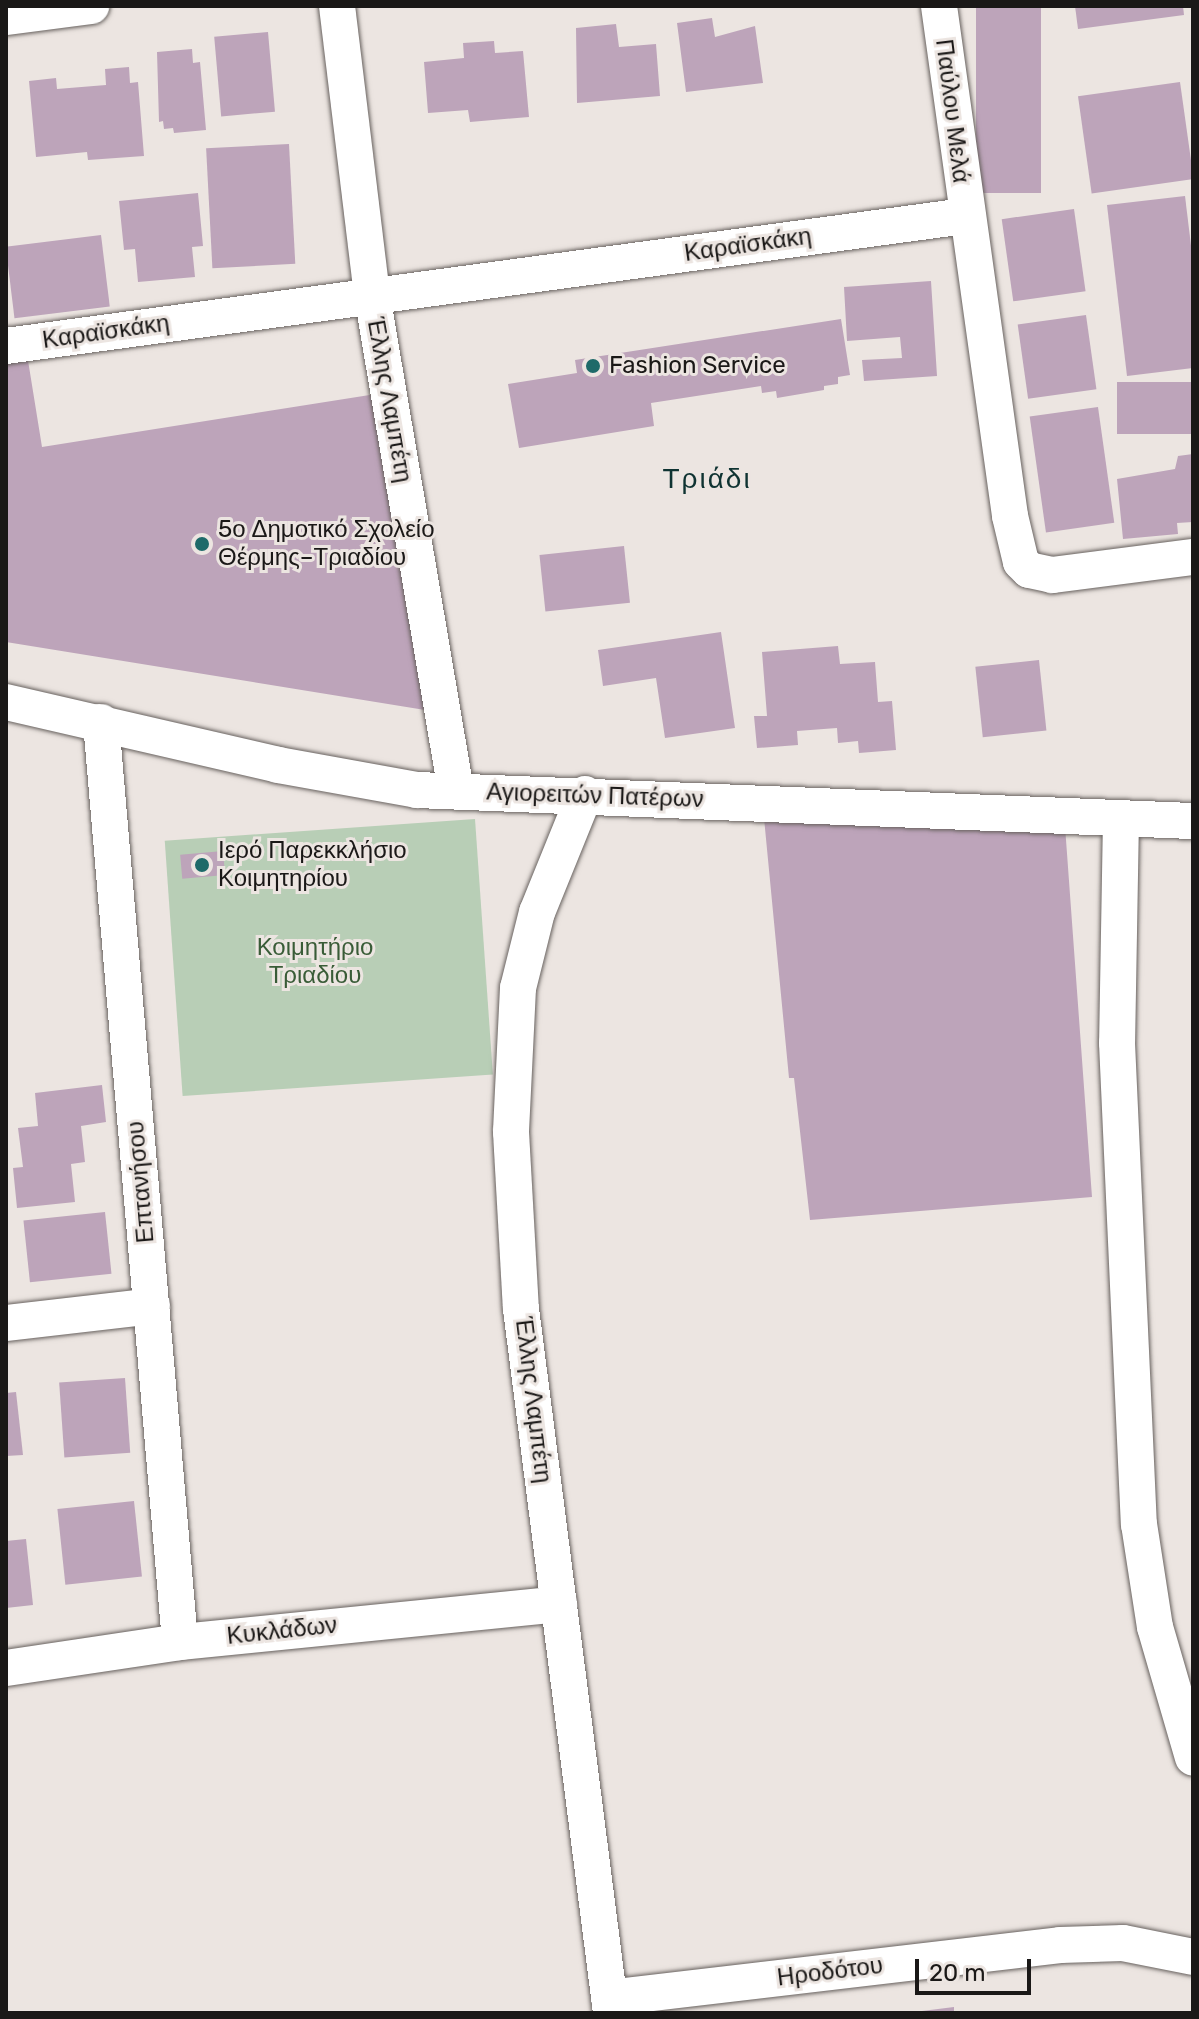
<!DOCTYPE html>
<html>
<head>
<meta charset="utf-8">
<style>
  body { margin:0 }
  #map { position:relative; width:1199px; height:2019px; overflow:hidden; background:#ece5e1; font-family:Rubik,sans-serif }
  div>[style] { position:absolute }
  .green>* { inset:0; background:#b8ceb6; transform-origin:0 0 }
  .building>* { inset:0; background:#bda4ba; transform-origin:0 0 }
  .roads { filter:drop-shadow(0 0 2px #68625f) drop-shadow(0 0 2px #68625f) }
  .street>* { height:36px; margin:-18px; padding:0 18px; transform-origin:18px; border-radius:18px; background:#fff }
  .dots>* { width:22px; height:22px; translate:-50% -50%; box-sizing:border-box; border:4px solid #ece5e1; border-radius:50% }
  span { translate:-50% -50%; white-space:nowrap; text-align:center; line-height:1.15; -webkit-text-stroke:6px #ece5e1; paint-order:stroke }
  .street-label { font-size:24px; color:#1a1817 }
  .poi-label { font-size:24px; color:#1a1817 }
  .left { translate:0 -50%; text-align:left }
  .park-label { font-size:24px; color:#395c37 }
  .quarter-label { font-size:28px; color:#0f3332; letter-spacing:2px }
  .frame { position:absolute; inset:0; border:8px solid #1a1817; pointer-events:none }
  .scale { position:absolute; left:915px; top:1959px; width:116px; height:36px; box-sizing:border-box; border:4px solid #1a1817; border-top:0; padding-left:10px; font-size:24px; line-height:28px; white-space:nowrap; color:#1a1817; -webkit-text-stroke:6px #ece5e1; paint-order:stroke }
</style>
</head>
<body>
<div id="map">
  <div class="green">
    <div style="left:475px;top:819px;width:256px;height:311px;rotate:86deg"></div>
  </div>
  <div class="building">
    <div style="left:976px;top:6px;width:65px;height:187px"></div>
    <div style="clip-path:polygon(1075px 6px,1183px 6px,1184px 15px,1078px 29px)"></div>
    <div style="clip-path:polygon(712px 18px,715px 37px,755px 26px,763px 83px,686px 92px,677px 23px)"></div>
    <div style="clip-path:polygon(616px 24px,619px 47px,656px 44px,660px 96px,577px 103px,576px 28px)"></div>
    <div style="left:268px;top:32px;width:80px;height:54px;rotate:85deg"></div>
    <div style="clip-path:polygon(494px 41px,495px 53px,523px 51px,529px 117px,470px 122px,468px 110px,428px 113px,424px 62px,464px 58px,463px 43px)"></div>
    <div style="clip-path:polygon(192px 49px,193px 63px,200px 62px,206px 130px,174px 133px,173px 128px,164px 129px,163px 121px,159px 122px,157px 52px)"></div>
    <div style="clip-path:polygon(129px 67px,130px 83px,138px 82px,144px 156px,88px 160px,87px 152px,36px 157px,29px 81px,56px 78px,57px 89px,106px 85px,105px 69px)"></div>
    <div style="left:1180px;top:82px;width:98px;height:103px;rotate:82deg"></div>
    <div style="left:289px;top:144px;width:120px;height:83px;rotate:87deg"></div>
    <div style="clip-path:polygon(198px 193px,203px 246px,192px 247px,195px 277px,138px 282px,135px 249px,124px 250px,119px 201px)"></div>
    <div style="clip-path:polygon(1185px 196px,1193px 262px,1193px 368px,1127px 376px,1107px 205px)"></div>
    <div style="left:1074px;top:209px;width:83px;height:73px;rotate:82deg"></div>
    <div style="left:101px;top:235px;width:72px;height:96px;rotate:83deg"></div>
    <div style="clip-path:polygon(931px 281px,937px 376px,864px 381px,862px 360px,902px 358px,900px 337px,847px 341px,844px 287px)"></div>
    <div style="left:1086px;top:315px;width:75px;height:69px;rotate:82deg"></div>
    <div style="clip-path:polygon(841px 319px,850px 375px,838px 377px,838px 384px,824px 386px,824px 390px,777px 398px,776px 391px,762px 393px,761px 386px,651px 403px,654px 426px,519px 448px,508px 384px,577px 373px,575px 360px)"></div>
    <div style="clip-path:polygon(26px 348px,42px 447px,376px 394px,425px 710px,6px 642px,6px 351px)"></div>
    <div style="left:1193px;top:382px;width:52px;height:76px;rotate:90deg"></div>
    <div style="left:1098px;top:407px;width:117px;height:69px;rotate:82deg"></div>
    <div style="clip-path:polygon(1193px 454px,1193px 522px,1177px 523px,1178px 534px,1123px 539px,1117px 479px,1175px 469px,1178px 456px)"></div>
    <div style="left:624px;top:546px;width:57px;height:85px;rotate:84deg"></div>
    <div style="clip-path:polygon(721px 632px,735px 728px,665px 738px,656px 678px,603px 686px,598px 650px)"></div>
    <div style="clip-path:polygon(838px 646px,840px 664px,875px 662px,878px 702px,892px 701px,896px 750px,859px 753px,858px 741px,838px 743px,837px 728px,797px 731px,798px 745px,757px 748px,754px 716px,767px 716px,762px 652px)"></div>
    <div style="left:1039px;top:660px;width:71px;height:64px;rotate:84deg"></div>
    <div style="clip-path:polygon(764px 818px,1065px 826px,1092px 1197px,810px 1220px,794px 1078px,789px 1078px)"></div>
    <div style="left:223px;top:851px;width:24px;height:43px;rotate:85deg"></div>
    <div style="clip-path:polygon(102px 1085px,106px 1122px,81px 1126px,85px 1162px,71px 1164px,75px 1202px,17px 1208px,13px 1168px,23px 1167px,18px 1128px,38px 1126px,35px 1093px)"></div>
    <div style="left:105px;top:1212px;width:62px;height:82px;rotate:84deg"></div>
    <div style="left:125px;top:1378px;width:75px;height:66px;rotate:86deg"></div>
    <div style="clip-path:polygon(16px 1392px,23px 1455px,6px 1456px,6px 1393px)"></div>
    <div style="left:134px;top:1501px;width:76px;height:77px;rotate:84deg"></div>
    <div style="clip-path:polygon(26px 1539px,33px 1605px,6px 1608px,6px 1541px)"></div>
    <div style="clip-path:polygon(954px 2007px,954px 2013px,922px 2013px,922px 2011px)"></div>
  </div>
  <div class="roads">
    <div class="street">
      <div style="left:337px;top:6px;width:291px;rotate:83.1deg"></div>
      <div style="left:372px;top:295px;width:503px;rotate:80.39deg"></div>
      <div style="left:939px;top:6px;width:515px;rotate:82.07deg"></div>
      <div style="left:1010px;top:516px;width:47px;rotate:76.6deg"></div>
      <div style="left:1021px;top:562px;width:11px;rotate:45deg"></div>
      <div style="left:1029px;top:570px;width:24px;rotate:12deg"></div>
      <div style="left:1052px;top:575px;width:142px;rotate:-7.3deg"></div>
      <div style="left:6px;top:17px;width:86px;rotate:-7.4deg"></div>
      <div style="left:6px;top:346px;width:968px;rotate:-7.72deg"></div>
      <div style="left:6px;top:702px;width:279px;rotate:13deg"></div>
      <div style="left:278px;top:765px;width:141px;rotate:10.2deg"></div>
      <div style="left:417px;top:790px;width:777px;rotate:2.29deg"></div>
      <div style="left:101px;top:722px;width:923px;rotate:85.09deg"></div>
      <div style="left:585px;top:794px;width:127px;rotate:112.1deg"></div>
      <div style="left:537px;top:912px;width:78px;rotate:104deg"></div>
      <div style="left:518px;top:988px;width:144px;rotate:92.8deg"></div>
      <div style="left:511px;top:1132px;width:177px;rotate:86.8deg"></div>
      <div style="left:521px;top:1309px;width:710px;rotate:82.71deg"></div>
      <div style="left:1121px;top:818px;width:225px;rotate:91deg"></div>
      <div style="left:1117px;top:1043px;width:482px;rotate:87.4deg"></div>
      <div style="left:1139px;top:1524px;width:104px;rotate:81.2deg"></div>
      <div style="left:1155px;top:1627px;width:136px;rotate:73.8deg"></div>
      <div style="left:6px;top:1323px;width:147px;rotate:-6.6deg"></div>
      <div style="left:6px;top:1668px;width:176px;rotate:-8.5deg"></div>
      <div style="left:180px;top:1642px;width:381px;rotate:-5.7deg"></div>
      <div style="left:609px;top:1998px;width:454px;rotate:-6.7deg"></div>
      <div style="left:1060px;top:1945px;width:63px;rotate:-1.8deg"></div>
      <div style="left:1123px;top:1943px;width:71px;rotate:11.3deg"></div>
    </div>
  </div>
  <div class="dots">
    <div style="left:593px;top:366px;background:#1e6a69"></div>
    <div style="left:202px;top:544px;background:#1e6a69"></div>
    <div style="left:202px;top:865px;background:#1e6a69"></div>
  </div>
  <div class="street-label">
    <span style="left:952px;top:111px;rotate:83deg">Παύλου Μελά</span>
    <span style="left:748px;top:245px;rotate:-8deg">Καραϊσκάκη</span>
    <span style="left:106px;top:332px;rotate:-8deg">Καραϊσκάκη</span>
    <span style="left:389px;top:400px;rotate:80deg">Έλλης Λαμπέτη</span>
    <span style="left:595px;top:796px;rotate:2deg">Αγιορειτών Πατέρων</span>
    <span style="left:141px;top:1182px;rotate:-95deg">Επτανήσου</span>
    <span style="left:533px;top:1400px;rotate:83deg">Έλλης Λαμπέτη</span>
    <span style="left:282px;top:1631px;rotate:-6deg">Κυκλάδων</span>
    <span style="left:830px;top:1972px;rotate:-7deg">Ηροδότου</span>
  </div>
  <div class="poi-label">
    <span class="left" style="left:609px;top:366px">Fashion Service</span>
    <span class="left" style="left:218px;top:544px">5ο Δημοτικό Σχολείο<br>Θέρμης–Τριαδίου</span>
    <span class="left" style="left:218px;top:865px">Ιερό Παρεκκλήσιο<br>Κοιμητηρίου</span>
  </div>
  <div class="park-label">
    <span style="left:315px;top:962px">Κοιμητήριο<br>Τριαδίου</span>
  </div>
  <div class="quarter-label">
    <span style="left:707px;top:479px">Τριάδι</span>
  </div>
  <div class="frame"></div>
  <div class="scale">20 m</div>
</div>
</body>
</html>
